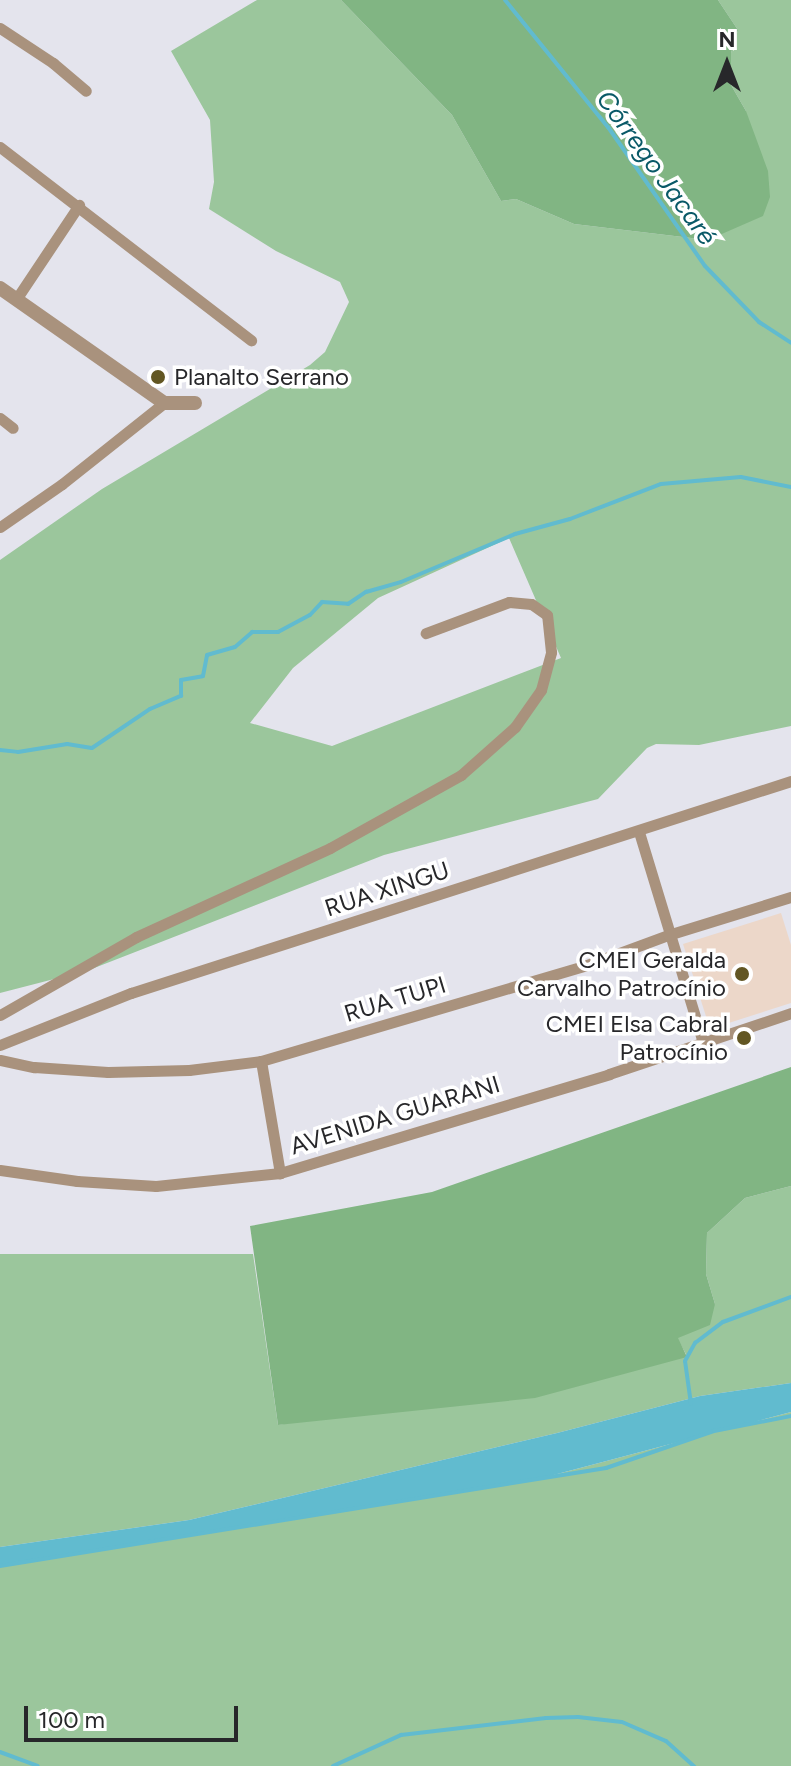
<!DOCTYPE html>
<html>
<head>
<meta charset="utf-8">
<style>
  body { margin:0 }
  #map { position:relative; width:791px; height:1766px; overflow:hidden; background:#e4e4ed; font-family:Figtree,sans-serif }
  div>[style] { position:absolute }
  .education>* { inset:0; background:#ecd7c9 }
  .green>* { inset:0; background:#9bc69c }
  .forest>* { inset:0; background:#81b583 }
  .water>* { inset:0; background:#61bbcf }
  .stream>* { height:4px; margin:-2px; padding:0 2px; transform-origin:2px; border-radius:2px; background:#61bbcf }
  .minor>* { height:11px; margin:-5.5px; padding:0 5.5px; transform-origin:5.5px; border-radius:5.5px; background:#a9927d }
  .tertiary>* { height:14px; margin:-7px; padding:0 7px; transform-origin:7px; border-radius:7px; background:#a9927d }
  .dots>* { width:22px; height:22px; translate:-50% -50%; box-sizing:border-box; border:4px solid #fff; border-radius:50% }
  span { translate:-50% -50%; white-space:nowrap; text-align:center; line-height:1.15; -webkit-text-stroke:7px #fff; paint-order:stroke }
  .poi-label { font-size:24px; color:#27272a }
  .left { translate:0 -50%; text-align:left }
  .right { translate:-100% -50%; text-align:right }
  .street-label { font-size:24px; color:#27272a }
  .water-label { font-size:26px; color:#095967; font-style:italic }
  .north { position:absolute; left:687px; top:24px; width:80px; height:80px; -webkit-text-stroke:6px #fff; paint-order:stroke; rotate:0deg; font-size:22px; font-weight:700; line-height:32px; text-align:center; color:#27272a }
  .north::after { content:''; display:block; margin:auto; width:28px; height:36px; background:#27272a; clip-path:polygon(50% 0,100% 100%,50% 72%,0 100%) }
  .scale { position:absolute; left:24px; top:1706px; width:214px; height:36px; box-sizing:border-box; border:4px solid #27272a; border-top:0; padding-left:10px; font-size:24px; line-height:28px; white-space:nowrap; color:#27272a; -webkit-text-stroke:6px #fff; paint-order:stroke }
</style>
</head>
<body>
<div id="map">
  <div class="education">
    <div style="clip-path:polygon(781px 913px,791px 945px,791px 1003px,710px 1029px,683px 944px)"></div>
  </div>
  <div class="green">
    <div style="clip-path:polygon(evenodd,257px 0,341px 0,452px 115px,501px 201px,516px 199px,574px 224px,708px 240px,746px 111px,731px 85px,731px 53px,738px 30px,718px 0,791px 0,791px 726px,699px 745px,656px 744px,647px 748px,598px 799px,384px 855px,89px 970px,0 993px,0 560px,102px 489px,310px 365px,325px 352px,349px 302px,340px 282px,276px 251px,209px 209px,214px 182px,210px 120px,171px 51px,257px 0,509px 538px,561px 658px,332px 746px,250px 723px,293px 668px,378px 598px,509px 538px)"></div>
    <div style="clip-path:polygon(791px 1186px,791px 1383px,700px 1396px,557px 1433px,189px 1520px,0 1547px,0 1254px,253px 1254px,278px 1425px,687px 1356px,677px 1338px,715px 1304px,706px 1274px,707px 1233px,745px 1198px)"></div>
    <div style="clip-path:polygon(791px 1412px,791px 1766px,0 1766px,0 1565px,546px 1477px)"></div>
  </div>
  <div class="forest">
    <div style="clip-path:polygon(341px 0,718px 0,738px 30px,731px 53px,731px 85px,746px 111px,768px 171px,770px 197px,763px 216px,708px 240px,574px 224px,516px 199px,501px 201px,452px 115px)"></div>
    <div style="clip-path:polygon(791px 1067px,791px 1186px,745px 1198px,707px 1233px,706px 1274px,715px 1304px,710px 1325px,678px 1338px,687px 1357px,535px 1398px,278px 1425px,250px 1226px,432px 1192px)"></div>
  </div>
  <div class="water">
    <div style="clip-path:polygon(791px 1383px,791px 1412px,546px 1477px,0 1565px,0 1547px,189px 1520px,557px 1433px,700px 1396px)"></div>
  </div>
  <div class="stream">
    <div style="left:505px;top:0;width:164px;rotate:51deg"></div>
    <div style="left:608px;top:127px;width:169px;rotate:55.1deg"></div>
    <div style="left:705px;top:266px;width:78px;rotate:46deg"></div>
    <div style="left:759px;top:322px;width:38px;rotate:33deg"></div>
    <div style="left:0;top:750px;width:18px;rotate:6deg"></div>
    <div style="left:18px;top:752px;width:50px;rotate:-9.3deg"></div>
    <div style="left:67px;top:744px;width:25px;rotate:9deg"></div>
    <div style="left:92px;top:748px;width:70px;rotate:-33.9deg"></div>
    <div style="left:150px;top:709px;width:34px;rotate:-23deg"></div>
    <div style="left:181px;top:696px;width:16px;rotate:-90deg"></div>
    <div style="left:181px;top:680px;width:22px;rotate:-10deg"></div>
    <div style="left:203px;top:676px;width:21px;rotate:-79deg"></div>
    <div style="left:207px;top:655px;width:29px;rotate:-16deg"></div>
    <div style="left:235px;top:647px;width:23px;rotate:-41deg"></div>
    <div style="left:252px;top:632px;width:26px"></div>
    <div style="left:278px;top:632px;width:36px;rotate:-28deg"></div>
    <div style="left:310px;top:615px;width:18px;rotate:-47deg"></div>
    <div style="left:322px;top:602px;width:26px;rotate:4deg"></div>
    <div style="left:348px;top:604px;width:22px;rotate:-34deg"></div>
    <div style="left:366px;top:592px;width:36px;rotate:-16deg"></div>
    <div style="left:401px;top:582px;width:124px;rotate:-22.8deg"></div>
    <div style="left:515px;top:534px;width:57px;rotate:-15.3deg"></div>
    <div style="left:570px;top:519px;width:97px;rotate:-21deg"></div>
    <div style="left:661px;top:484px;width:80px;rotate:-5deg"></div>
    <div style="left:741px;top:477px;width:51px;rotate:11.3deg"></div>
    <div style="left:691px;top:1404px;width:43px;rotate:-97.9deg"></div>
    <div style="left:685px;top:1361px;width:21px;rotate:-61deg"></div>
    <div style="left:695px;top:1343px;width:35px;rotate:-37deg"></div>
    <div style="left:723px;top:1322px;width:72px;rotate:-20.2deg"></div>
    <div style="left:0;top:1566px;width:614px;rotate:-9.19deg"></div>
    <div style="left:606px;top:1468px;width:114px;rotate:-18.9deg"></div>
    <div style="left:714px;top:1431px;width:78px;rotate:-11deg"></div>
    <div style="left:0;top:1752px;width:40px;rotate:20.2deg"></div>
    <div style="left:333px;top:1766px;width:75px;rotate:-24.5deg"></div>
    <div style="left:401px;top:1735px;width:146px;rotate:-6.7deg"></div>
    <div style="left:546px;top:1718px;width:32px;rotate:-2deg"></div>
    <div style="left:578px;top:1717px;width:44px;rotate:6.5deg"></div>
    <div style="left:622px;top:1722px;width:48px;rotate:23.4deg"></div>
    <div style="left:666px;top:1741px;width:38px;rotate:42deg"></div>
  </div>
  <div class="minor">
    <div style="left:0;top:28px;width:64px;rotate:33.4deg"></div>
    <div style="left:53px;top:63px;width:43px;rotate:40.3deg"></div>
    <div style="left:0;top:147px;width:317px;rotate:37.6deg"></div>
    <div style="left:17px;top:298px;width:112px;rotate:-56.3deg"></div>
    <div style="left:0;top:418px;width:16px;rotate:38deg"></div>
    <div style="left:0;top:527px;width:75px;rotate:-34.7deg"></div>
    <div style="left:62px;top:484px;width:130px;rotate:-38.5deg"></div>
    <div style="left:639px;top:832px;width:220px;rotate:73.1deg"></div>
    <div style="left:0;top:1015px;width:157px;rotate:-29.8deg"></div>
    <div style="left:136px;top:937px;width:213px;rotate:-24.6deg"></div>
    <div style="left:330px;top:848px;width:150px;rotate:-29.1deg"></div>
    <div style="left:461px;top:775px;width:72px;rotate:-41.6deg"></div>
    <div style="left:515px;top:727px;width:45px;rotate:-54.9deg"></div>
    <div style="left:541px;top:690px;width:39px;rotate:-75deg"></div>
    <div style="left:551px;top:652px;width:37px;rotate:-96deg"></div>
    <div style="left:547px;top:615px;width:19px;rotate:-145deg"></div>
    <div style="left:531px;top:604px;width:22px;rotate:-175deg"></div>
    <div style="left:509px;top:602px;width:89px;rotate:159.5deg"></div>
    <div style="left:0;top:1045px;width:141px;rotate:-21.7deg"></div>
    <div style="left:131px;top:993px;width:693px;rotate:-17.81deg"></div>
    <div style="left:0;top:1060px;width:35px;rotate:12deg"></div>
    <div style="left:34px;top:1067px;width:74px;rotate:3.9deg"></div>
    <div style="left:108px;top:1072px;width:81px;rotate:-1.4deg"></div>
    <div style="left:189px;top:1070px;width:73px;rotate:-7.1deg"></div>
    <div style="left:261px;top:1061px;width:340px;rotate:-16.4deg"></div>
    <div style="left:587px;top:965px;width:86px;rotate:-20.3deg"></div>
    <div style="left:668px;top:935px;width:129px;rotate:-17.2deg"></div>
    <div style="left:261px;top:1061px;width:114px;rotate:80.4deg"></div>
    <div style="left:0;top:1170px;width:78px;rotate:8.1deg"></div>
    <div style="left:77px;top:1181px;width:79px;rotate:3.6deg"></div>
    <div style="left:156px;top:1186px;width:125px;rotate:-6deg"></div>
    <div style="left:280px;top:1173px;width:344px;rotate:-16.7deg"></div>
    <div style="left:609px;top:1074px;width:192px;rotate:-18.5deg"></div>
  </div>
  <div class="tertiary">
    <div style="left:0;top:288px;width:200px;rotate:35deg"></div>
    <div style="left:164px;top:403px;width:31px"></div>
  </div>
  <div class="dots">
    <div style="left:158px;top:377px;background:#625623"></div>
    <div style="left:742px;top:974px;background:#625623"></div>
    <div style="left:744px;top:1038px;background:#625623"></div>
  </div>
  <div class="poi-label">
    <span class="left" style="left:174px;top:377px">Planalto Serrano</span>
    <span class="right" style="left:726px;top:974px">CMEI Geralda<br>Carvalho Patrocínio</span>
    <span class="right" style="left:728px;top:1038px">CMEI Elsa Cabral<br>Patrocínio</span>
  </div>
  <div class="street-label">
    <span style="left:387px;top:889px;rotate:-18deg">RUA XINGU</span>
    <span style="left:395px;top:999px;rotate:-17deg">RUA TUPI</span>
    <span style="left:395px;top:1115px;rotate:-17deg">AVENIDA GUARANI</span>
  </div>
  <div class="water-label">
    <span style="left:656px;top:168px;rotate:54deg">Córrego Jacaré</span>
  </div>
  <div class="north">N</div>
  <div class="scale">100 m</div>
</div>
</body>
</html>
